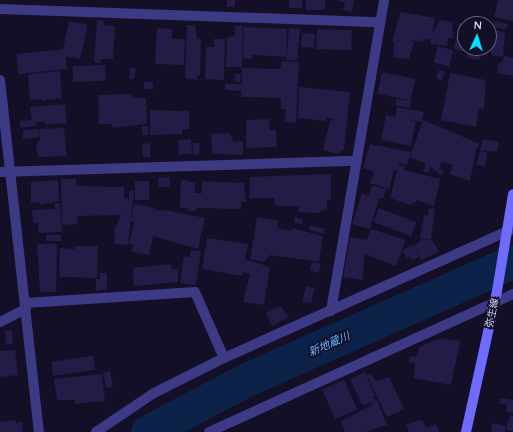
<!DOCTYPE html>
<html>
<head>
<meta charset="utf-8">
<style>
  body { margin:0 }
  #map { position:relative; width:513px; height:432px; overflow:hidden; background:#130f26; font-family:Quicksand,"Noto Sans JP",sans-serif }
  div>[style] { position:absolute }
  .river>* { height:34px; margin:-17px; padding:0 17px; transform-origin:17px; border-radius:17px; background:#0c2248 }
  .building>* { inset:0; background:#241b47; transform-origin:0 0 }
  .street>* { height:10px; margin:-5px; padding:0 5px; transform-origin:5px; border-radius:5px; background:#3d3a85 }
  .secondary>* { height:10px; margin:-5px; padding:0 5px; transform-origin:5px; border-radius:5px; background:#6f6bff }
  span { translate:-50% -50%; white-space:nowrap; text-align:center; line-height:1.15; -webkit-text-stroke:3.5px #130f26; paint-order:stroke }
  .street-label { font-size:10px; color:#d9d4ff }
  .water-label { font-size:11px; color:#62b6ff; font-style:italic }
  .north { position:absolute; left:457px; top:16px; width:40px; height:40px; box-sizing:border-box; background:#130f26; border:1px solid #625e7d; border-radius:50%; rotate:4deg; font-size:11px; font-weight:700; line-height:16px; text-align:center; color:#d9d4ff }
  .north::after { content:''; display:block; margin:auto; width:14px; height:18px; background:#00e5ff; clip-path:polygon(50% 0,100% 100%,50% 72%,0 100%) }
</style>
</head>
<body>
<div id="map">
  <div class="river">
    <div style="left:148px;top:432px;width:112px;rotate:-27.7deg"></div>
    <div style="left:247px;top:380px;width:291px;rotate:-23.9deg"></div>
  </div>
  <div class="building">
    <div style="left:227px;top:0;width:8px;height:7px"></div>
    <div style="left:289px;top:0;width:13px;height:8px"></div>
    <div style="left:306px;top:0;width:19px;height:10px"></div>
    <div style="clip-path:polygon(337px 0,354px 0,352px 12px,343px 10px,345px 3px)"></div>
    <div style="clip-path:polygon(498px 0,513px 0,513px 21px,494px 17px)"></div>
    <div style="clip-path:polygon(400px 12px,435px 18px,432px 34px,440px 20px,452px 22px,453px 38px,448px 38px,447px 46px,431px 44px,431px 40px,423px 39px,423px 42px,410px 40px,414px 42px,409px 59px,393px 57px,394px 42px,392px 42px)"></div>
    <div style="clip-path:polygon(97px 20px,104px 21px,104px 25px,115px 26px,113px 59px,101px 59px,100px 63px,94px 62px)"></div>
    <div style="left:69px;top:21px;width:19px;height:35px;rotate:12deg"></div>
    <div style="clip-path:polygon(494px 21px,508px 24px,506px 29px,493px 27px)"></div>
    <div style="clip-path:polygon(459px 23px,465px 24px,465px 48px,485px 48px,479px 60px,468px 58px,467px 52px,454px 49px)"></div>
    <div style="clip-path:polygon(187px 25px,195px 25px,197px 38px,201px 40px,200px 76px,197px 75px,197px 80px,187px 79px,185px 75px)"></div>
    <div style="clip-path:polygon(235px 26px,243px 26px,242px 67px,226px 67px,227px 37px,235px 36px)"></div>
    <div style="clip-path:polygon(244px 27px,287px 29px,286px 57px,252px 55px,252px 59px,243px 58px)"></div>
    <div style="clip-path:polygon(157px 28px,172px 29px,172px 39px,185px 39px,184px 65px,155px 64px)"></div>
    <div style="left:289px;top:28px;width:11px;height:32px;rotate:5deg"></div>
    <div style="left:317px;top:29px;width:35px;height:20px;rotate:2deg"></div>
    <div style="clip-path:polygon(489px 29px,505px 32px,503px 57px,491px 55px)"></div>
    <div style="left:302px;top:33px;width:13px;height:14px;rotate:4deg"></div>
    <div style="clip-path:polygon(214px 39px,225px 39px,224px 80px,205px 79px,206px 47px,214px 47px)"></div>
    <div style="left:438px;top:46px;width:16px;height:17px;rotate:15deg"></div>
    <div style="left:65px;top:49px;width:20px;height:49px;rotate:84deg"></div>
    <div style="clip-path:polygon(504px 56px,513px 58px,513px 76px,497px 73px,499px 62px,502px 63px)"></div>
    <div style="clip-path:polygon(282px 61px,299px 62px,296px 123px,284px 122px,286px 109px,281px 109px,281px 98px,241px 97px,242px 68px,280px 69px)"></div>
    <div style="clip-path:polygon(105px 65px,106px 79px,102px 81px,73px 82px,73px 66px)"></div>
    <div style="clip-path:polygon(130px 68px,136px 68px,134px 79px,129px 79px)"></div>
    <div style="clip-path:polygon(439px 70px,445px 72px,442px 80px,436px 79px)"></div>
    <div style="clip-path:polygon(60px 71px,62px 98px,42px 101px,42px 99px,30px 100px,28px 74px)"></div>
    <div style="left:382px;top:72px;width:34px;height:22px;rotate:12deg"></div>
    <div style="clip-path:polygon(450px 73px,486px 80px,484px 109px,479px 108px,476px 127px,441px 120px)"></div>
    <div style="clip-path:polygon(235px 74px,241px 74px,240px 82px,235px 82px)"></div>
    <div style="left:144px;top:82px;width:9px;height:7px"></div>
    <div style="clip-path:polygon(225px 84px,241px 84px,241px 91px,225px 90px)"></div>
    <div style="clip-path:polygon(299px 87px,350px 92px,344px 149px,337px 154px,323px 150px,330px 121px,335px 119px,326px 118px,326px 121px,298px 118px)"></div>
    <div style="clip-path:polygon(132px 94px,132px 98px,146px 98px,147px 124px,112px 128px,112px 124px,99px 124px,98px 95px)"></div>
    <div style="clip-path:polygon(397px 99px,411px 101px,409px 108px,395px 105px)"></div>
    <div style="clip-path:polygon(65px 104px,67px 123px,45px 125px,45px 122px,37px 122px,35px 126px,20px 128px,20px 121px,32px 120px,30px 107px)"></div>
    <div style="clip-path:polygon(397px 107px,424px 112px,422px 122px,407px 119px,416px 122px,411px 146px,381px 140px,386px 115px,395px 117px)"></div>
    <div style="clip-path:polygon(150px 110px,189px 111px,189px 129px,182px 129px,182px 134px,150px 135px)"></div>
    <div style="clip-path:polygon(269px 119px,270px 130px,276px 130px,277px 147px,246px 148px,246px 120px)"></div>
    <div style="clip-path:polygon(423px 120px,480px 144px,476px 150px,470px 181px,449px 174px,453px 165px,442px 161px,439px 169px,444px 170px,442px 176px,430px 167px,428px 173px,423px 171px,426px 164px,410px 157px)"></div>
    <div style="left:148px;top:126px;width:9px;height:6px;rotate:90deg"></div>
    <div style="clip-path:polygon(64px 128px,67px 156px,38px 157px,36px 144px,40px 140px,39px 129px)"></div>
    <div style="clip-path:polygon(38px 129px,39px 137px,23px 139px,23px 130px)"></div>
    <div style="clip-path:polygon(229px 133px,234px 142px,243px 141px,243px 155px,212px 154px,211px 134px)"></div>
    <div style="left:191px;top:139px;width:15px;height:13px;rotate:86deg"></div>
    <div style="clip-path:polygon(483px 139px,499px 142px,497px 152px,480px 150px)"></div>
    <div style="clip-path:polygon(150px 143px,150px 157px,143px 157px,142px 144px)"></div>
    <div style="clip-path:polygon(193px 143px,199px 143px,200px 154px,193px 155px)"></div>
    <div style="clip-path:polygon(370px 144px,411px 152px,407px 165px,399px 163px,398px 168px,400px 165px,406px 167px,404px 170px,440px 179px,434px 207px,418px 200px,410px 205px,390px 198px,397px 171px,394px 170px,389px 189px,370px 183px,374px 172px,363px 168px)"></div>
    <div style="left:480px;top:151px;width:8px;height:14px;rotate:14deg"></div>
    <div style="clip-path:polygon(331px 174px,331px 200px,327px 200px,327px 209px,317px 213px,299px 212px,299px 206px,276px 206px,274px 198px,249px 198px,250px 177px)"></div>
    <div style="clip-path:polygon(170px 177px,170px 187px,159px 187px,158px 178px)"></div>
    <div style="clip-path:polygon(61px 179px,76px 179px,77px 186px,124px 187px,124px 198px,129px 200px,129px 191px,134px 191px,128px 245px,115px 244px,114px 231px,121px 215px,77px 216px,78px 224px,62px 225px)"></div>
    <div style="clip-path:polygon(181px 179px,195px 183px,195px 193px,202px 193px,202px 181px,244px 183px,246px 202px,241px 202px,241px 209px,196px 208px,196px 211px,188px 211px,188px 208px,180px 208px)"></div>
    <div style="clip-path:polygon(58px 180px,59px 201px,40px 205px,40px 202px,31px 203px,31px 182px)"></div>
    <div style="left:135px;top:181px;width:14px;height:19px"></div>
    <div style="clip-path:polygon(372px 185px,386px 189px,383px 199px,379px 198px,370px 229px,352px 224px,362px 193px,369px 196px)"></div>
    <div style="clip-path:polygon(55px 203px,60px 203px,62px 232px,38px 233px,38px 223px,33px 223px,32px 210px,55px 209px)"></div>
    <div style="clip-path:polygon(134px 204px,155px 208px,157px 212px,157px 210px,171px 211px,205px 218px,198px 249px,153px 236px,149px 255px,132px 252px,133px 244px,129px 244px,134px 222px,131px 221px)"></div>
    <div style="left:379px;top:208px;width:40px;height:15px;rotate:21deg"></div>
    <div style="clip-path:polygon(429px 208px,435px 209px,431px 240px,420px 238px,424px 215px,428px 215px)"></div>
    <div style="clip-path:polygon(257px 217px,279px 221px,277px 228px,292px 231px,292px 228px,323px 236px,319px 262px,270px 255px,264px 262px,250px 259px)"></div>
    <div style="clip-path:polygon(295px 217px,303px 219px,302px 224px,294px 223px)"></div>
    <div style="left:310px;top:225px;width:16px;height:5px;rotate:15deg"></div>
    <div style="clip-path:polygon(371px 229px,406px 240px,396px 266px,365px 254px,362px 280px,343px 277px,350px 237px,367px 240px)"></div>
    <div style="left:61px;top:235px;width:6px;height:15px;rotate:90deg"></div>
    <div style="clip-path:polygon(207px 238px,248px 244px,245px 259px,270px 267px,264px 305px,243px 302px,250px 274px,243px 272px,242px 276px,202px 269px)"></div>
    <div style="clip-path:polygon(422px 239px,433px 241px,439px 252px,421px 260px,414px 246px)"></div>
    <div style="clip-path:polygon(37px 244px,57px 244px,56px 292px,42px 292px,40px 290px)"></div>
    <div style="clip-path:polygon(413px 245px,419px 257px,412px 260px,410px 257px,407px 258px,402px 250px)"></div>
    <div style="clip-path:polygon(75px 246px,98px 246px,97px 278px,59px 277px,60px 248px,75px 249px)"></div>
    <div style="clip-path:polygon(191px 250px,201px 251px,196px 285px,180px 283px,184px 256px,190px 257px)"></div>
    <div style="left:312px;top:262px;width:9px;height:9px;rotate:13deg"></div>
    <div style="clip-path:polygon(171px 264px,172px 269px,178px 269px,178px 282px,134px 286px,133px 268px)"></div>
    <div style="clip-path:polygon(100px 273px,107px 273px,107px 290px,96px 291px,96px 279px,100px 279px)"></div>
    <div style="left:306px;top:286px;width:9px;height:16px;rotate:13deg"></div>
    <div style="clip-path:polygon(281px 306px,289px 317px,272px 326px,266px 313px)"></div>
    <div style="left:12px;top:330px;width:14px;height:7px;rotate:86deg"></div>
    <div style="clip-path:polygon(440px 338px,460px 341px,451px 385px,413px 378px,415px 364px,409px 362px,409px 357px,417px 356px,420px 346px)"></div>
    <div style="clip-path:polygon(15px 350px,18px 375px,0 377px,0 351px)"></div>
    <div style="left:93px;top:356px;width:14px;height:42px;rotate:82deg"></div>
    <div style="left:110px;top:371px;width:16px;height:7px;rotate:79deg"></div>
    <div style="clip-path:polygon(365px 372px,375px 396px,372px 398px,377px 400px,387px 425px,365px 432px,345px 432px,341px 421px,372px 405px,371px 402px,364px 405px,361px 403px,350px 379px)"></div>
    <div style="clip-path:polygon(102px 374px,105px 401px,75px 404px,75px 400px,57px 400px,54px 379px)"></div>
    <div style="clip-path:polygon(371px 374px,376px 381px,389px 377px,404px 409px,387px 417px,367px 376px)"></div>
    <div style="left:344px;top:380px;width:32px;height:24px;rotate:66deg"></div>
    <div style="clip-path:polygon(500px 398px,513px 400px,513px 413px,506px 412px,507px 405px,499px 403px)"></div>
    <div style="clip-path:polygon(510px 415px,513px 416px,513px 431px,506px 430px)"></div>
    <div style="clip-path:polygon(16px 420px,16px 423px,22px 422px,23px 432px,0 432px,0 422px)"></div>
    <div style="clip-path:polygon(418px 420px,423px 421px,426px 428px,436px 424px,439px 432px,409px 432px,406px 425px)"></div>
    <div style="clip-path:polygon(492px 423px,506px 426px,505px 432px,491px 432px)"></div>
  </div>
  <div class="street">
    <div style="left:0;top:9px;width:379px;rotate:2deg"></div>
    <div style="left:0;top:80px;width:354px;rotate:83.7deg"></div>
    <div style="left:0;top:172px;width:355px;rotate:-1.8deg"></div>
    <div style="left:26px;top:303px;width:169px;rotate:-3.7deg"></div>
    <div style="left:195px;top:292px;width:72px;rotate:66.3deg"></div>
    <div style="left:331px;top:311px;width:315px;rotate:-80.3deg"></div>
    <div style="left:0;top:322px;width:29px;rotate:-27deg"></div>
    <div style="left:96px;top:432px;width:70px;rotate:-33.9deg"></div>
    <div style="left:154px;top:393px;width:78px;rotate:-26.6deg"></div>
    <div style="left:224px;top:358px;width:316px;rotate:-24.1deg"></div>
    <div style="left:209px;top:432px;width:334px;rotate:-24.4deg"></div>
  </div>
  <div class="secondary">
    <div style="left:466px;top:432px;width:144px;rotate:-77.6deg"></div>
    <div style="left:497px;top:291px;width:98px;rotate:-80.6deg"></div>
  </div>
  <div class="street-label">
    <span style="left:492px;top:313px;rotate:-78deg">弥生線</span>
  </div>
  <div class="water-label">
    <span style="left:329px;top:344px;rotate:-24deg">新地蔵川</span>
  </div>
  <div class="north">N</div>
</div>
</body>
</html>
